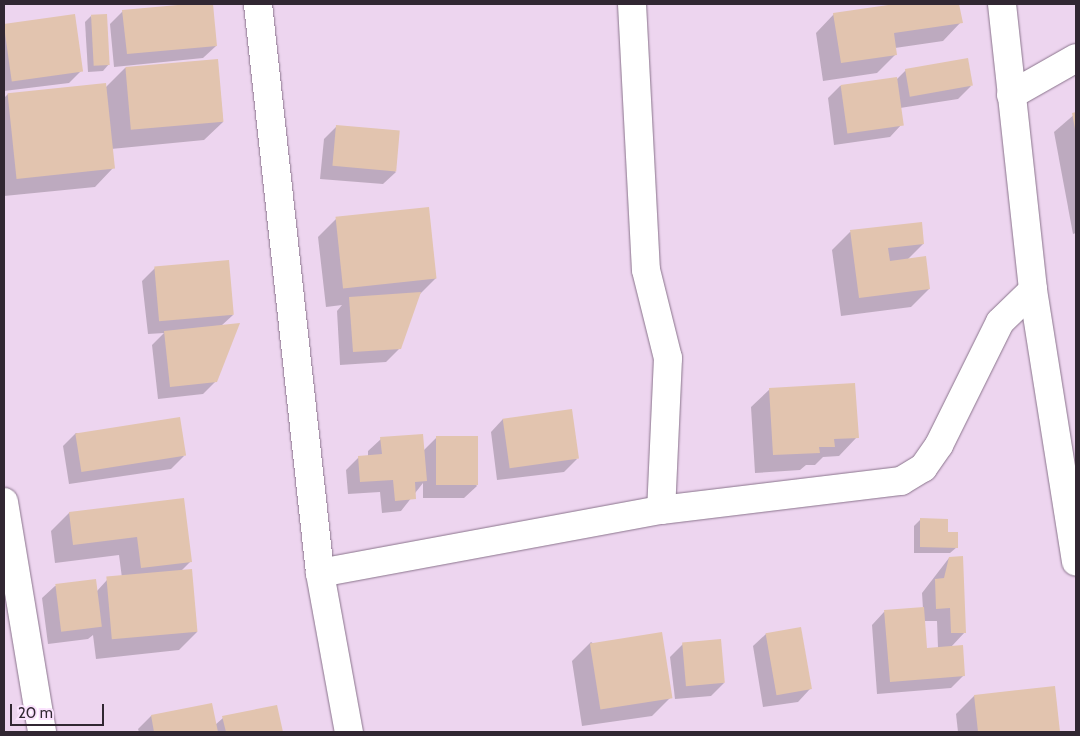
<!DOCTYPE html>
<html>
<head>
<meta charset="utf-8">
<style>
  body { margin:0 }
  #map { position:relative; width:1080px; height:736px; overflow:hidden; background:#edd5ef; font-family:Cabin,sans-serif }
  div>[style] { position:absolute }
  .shadow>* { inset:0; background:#0003 }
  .building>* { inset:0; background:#e2c4af; transform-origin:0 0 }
  .roads { filter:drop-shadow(0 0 1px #8a748c) drop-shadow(0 0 1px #8a748c) }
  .minor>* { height:28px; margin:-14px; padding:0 14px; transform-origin:14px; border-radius:14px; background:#fff }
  span { translate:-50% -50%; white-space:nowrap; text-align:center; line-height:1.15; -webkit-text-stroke:4.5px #fae2fd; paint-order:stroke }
  .frame { position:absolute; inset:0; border:5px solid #312732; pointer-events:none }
  .scale { position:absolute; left:10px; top:704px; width:94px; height:22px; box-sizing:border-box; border:2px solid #312732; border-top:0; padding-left:6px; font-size:15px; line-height:18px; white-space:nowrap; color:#312732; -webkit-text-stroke:4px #fae2fd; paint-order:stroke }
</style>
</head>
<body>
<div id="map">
  <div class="shadow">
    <div style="clip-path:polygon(211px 4px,216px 46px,203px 58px,114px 67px,110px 24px,123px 11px)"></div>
    <div style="clip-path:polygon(903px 4px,958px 4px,961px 22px,943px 41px,895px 48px,896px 54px,877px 73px,823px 81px,816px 33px,834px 14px)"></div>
    <div style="clip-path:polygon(74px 16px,82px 70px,69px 83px,4px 91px,4px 25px)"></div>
    <div style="clip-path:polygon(91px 16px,109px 64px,103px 71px,88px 72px,85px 22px)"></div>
    <div style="clip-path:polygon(217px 60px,223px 122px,204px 140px,111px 149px,113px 168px,95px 187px,4px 196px,4px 98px,8px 94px,105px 88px,125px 68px)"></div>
    <div style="clip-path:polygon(906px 70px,971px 86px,958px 99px,900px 108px,902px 124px,890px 137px,834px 145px,828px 98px,840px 86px,897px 79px)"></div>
    <div style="clip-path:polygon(1076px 113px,1076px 233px,1073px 234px,1054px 132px)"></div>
    <div style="clip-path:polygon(337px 126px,396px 172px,383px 184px,320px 179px,324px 139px)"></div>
    <div style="clip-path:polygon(336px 219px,436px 278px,418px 296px,399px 349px,386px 362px,340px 365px,337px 311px,342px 305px,326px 307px,318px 237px)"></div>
    <div style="clip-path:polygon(850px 232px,923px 244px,907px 260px,929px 289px,911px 307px,841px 316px,832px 250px)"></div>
    <div style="clip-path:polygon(155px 268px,233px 315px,221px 326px,216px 381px,203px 394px,158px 399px,152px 345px,164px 333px,148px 334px,142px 281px)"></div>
    <div style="clip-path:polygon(770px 389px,857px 437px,839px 456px,823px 457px,815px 465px,806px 465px,800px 470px,755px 473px,751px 407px)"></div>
    <div style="clip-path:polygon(503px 419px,577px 459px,564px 472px,497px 480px,491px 432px)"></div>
    <div style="clip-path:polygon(76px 433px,184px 456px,171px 469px,69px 484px,63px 446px)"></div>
    <div style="clip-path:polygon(437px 437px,477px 486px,464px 498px,423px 498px,423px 483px,401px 511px,382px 513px,380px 492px,348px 494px,346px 470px,359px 457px,368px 456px,368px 451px,381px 439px,423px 451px)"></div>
    <div style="clip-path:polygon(183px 499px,191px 561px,180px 572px,197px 632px,179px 650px,96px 659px,93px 635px,88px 639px,48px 644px,42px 598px,55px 586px,95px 581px,97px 591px,107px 580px,122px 578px,119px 555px,55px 563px,51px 531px,69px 513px)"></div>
    <div style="clip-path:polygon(921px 519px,947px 533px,957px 547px,950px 553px,914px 553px,914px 526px)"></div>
    <div style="clip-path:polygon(evenodd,949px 558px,965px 632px,951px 647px,964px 675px,951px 688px,877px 694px,872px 625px,884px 612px,923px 609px,922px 593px,949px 558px,924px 621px,937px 621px,938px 648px,926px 649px,924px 621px)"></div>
    <div style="clip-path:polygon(766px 634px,810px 689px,798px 702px,763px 707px,753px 646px)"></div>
    <div style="clip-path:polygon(591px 642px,670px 698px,652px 716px,582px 726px,572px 661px)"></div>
    <div style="clip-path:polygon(683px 644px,724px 683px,711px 696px,675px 699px,670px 657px)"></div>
    <div style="clip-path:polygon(1054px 687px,1059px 732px,958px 732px,956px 714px,974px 696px)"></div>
    <div style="clip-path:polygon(276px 706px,282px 732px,139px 732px,138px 729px,151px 716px,215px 725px,223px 718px)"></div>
  </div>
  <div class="building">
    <div style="clip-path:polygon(189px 4px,213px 4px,217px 46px,127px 54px,122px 10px)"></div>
    <div style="clip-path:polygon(895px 4px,959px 4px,963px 23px,894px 33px,897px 55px,841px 63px,833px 13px)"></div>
    <div style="left:75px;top:14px;width:58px;height:72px;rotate:82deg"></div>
    <div style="left:107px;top:14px;width:51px;height:16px;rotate:87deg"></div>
    <div style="left:968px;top:58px;width:28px;height:64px;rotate:80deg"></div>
    <div style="left:218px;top:59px;width:63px;height:93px;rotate:85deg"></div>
    <div style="left:897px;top:77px;width:49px;height:57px;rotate:82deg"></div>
    <div style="left:106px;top:83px;width:86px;height:99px;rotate:84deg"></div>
    <div style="clip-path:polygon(1076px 112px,1076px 129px,1075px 129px,1072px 113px)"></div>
    <div style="left:336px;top:125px;width:64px;height:41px;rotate:5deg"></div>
    <div style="left:429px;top:207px;width:72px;height:94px;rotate:84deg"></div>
    <div style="clip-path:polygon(922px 222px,924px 244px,888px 248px,890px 261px,926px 256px,930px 289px,859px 298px,850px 230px)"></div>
    <div style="left:229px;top:260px;width:55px;height:75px;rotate:85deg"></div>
    <div style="clip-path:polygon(421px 292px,401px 349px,353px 352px,349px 297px)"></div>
    <div style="clip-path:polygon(240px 323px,217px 382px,170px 387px,164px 331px)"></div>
    <div style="clip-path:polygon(855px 383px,859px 438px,834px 439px,835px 447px,819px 447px,820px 453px,773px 455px,769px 388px)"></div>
    <div style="left:572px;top:409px;width:50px;height:70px;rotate:82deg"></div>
    <div style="left:180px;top:417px;width:39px;height:106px;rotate:81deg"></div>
    <div style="clip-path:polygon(423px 434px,427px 481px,415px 482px,416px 499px,395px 501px,393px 480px,360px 482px,358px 456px,382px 454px,380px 437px)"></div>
    <div style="left:436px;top:436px;width:42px;height:49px"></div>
    <div style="clip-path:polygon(184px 498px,192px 562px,141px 568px,137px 537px,73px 545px,69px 512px)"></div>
    <div style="clip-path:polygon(920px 518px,948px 519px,948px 532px,958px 532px,958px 548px,920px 547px)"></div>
    <div style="clip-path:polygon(963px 556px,966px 633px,951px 633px,950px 608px,936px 609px,935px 579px,944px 578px,949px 557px)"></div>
    <div style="left:192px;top:569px;width:63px;height:86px;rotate:85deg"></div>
    <div style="left:96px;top:579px;width:48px;height:41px;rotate:83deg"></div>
    <div style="clip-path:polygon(924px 607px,927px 648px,963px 645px,965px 676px,890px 682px,884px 610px)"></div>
    <div style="left:801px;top:627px;width:63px;height:36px;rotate:80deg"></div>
    <div style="left:662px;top:632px;width:67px;height:73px;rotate:81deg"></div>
    <div style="left:721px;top:639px;width:44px;height:39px;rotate:85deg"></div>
    <div style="clip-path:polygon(1055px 686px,1060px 732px,978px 732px,974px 695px)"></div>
    <div style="clip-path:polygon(212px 703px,218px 732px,154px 732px,151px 715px)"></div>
    <div style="clip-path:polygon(277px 705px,283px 732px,226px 732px,222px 716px)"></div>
  </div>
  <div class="roads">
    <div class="minor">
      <div style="left:258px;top:4px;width:572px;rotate:83.78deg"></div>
      <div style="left:320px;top:573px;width:162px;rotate:79.7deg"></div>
      <div style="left:632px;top:4px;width:266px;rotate:87deg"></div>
      <div style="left:646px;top:270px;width:91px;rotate:76deg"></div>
      <div style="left:668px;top:358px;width:152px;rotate:92.6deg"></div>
      <div style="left:1002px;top:4px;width:288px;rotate:83.8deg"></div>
      <div style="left:1033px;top:290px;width:275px;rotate:81deg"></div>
      <div style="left:1011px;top:95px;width:75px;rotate:-29.6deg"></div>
      <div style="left:4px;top:502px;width:233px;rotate:80.6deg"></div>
      <div style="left:320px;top:573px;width:347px;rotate:-10.5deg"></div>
      <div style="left:661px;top:510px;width:242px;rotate:-6.9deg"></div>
      <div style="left:901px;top:481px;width:26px;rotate:-31deg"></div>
      <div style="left:923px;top:468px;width:28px;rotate:-55deg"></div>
      <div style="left:939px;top:445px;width:137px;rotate:-63.6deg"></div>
      <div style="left:1000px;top:322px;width:46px;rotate:-44.1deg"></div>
    </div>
  </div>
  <div class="frame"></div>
  <div class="scale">20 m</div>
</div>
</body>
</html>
